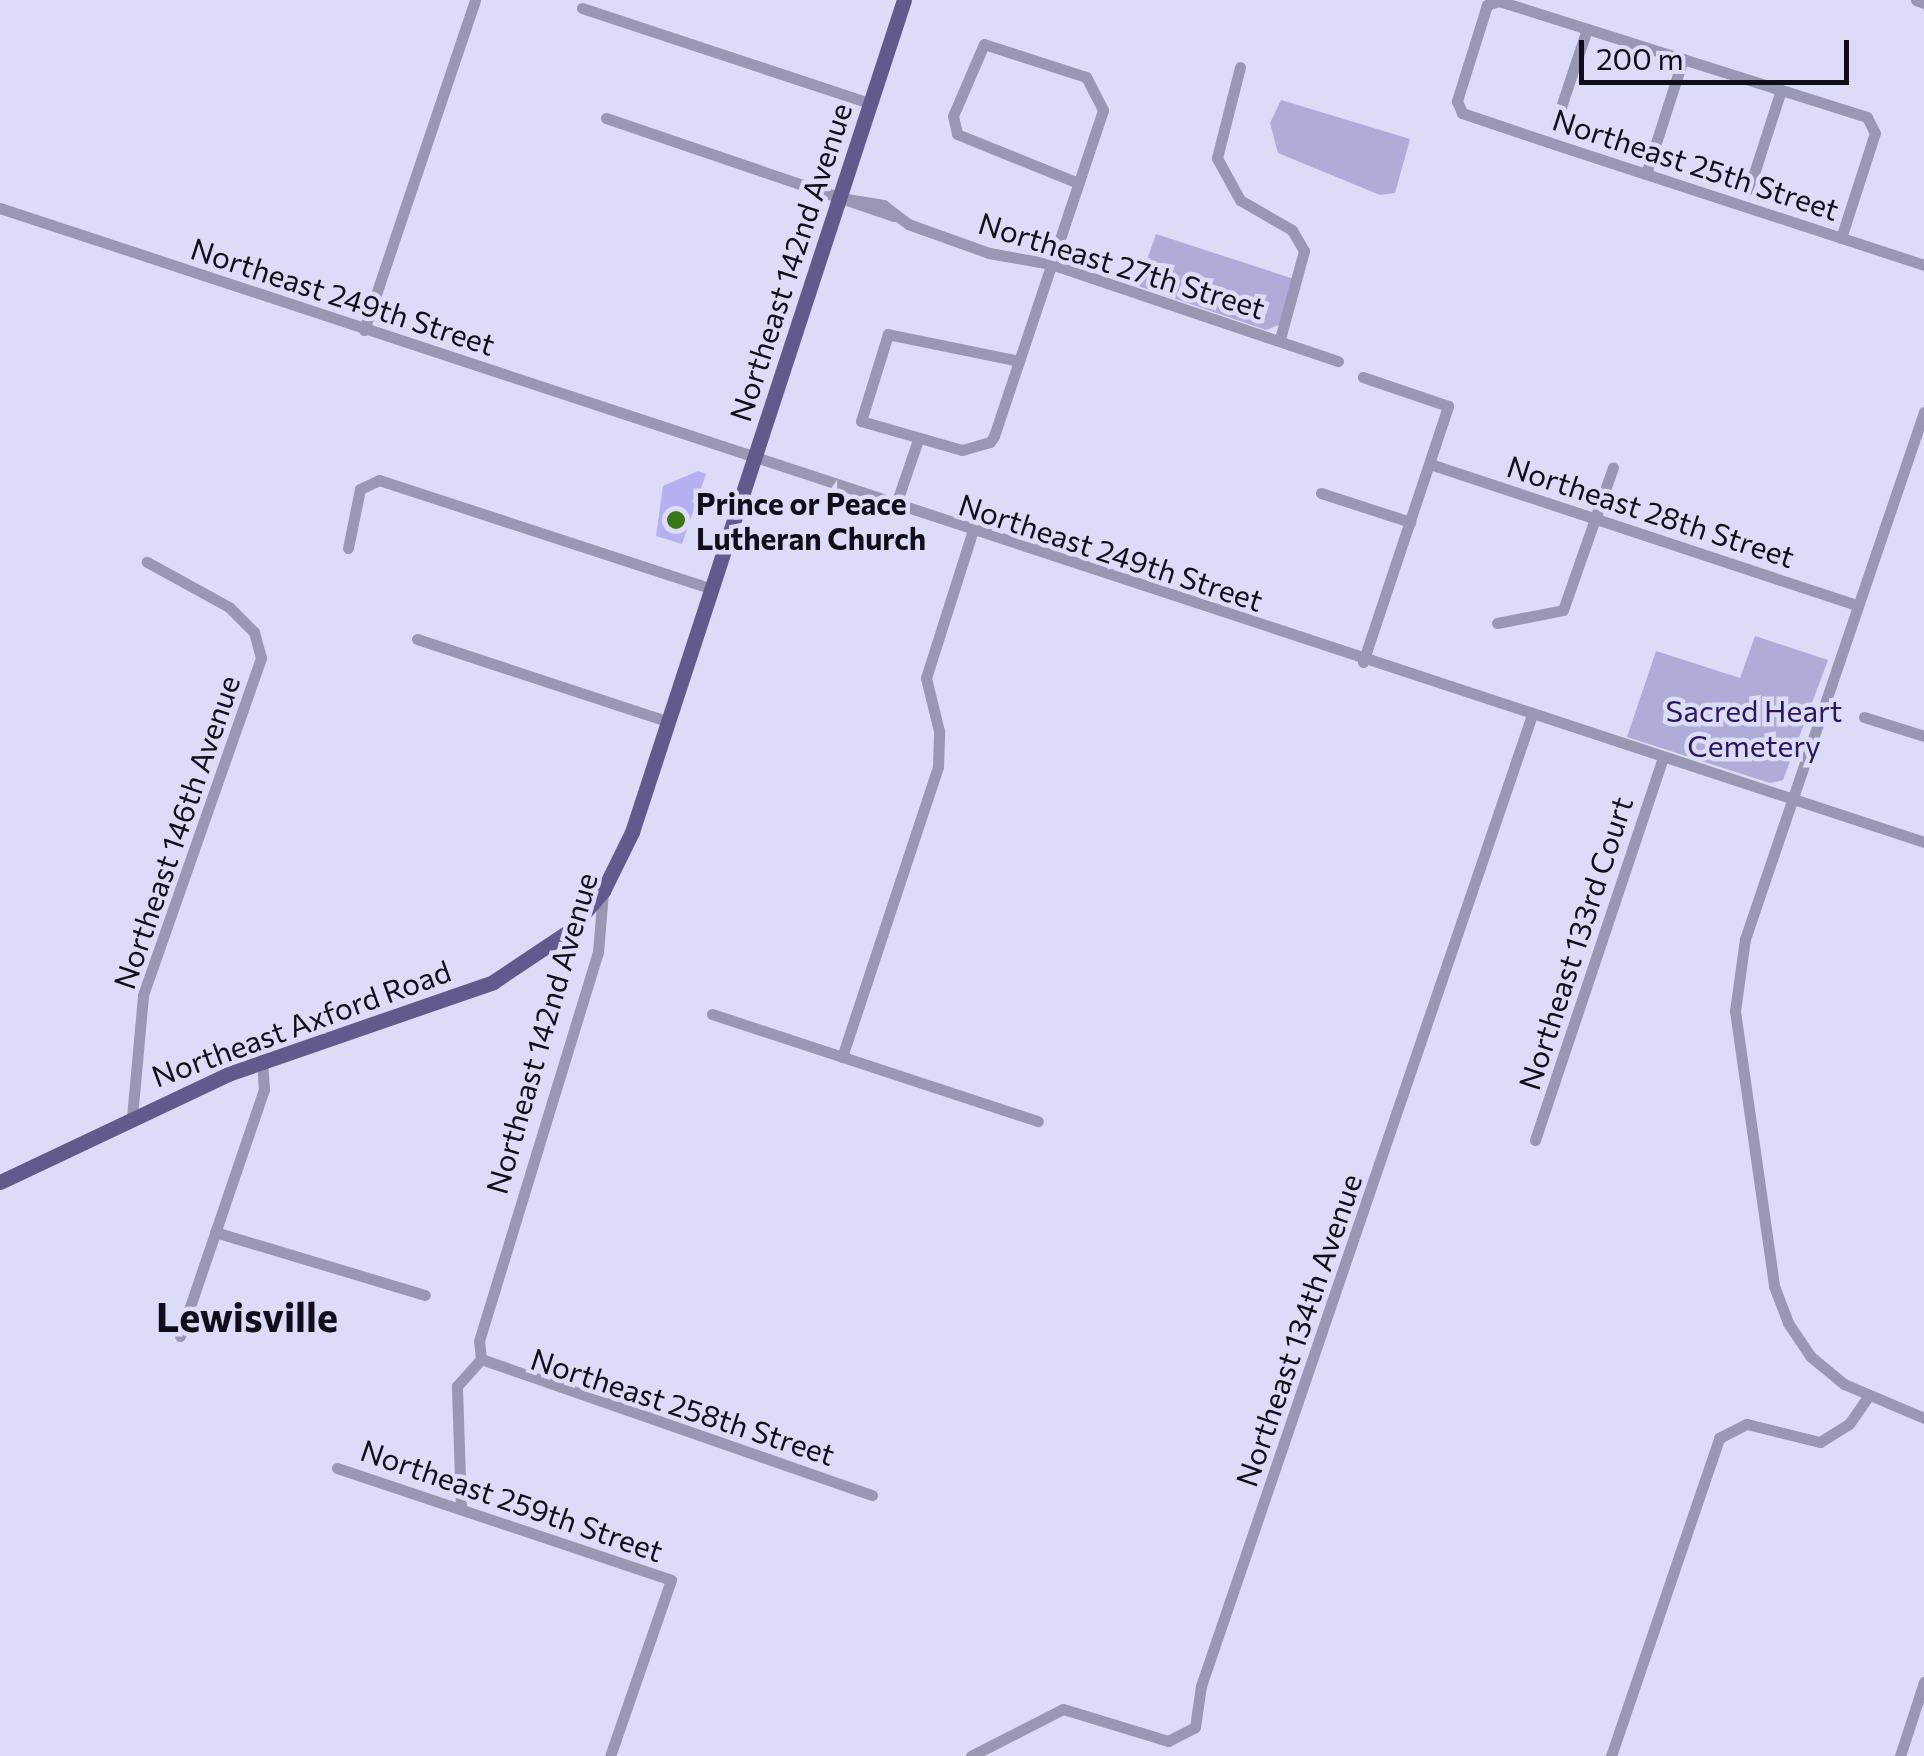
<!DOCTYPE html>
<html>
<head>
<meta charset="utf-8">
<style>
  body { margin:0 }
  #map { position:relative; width:1924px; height:1756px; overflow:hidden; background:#dddcf8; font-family:Commissioner,sans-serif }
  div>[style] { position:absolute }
  .green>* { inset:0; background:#afacd8 }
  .building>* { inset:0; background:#b5b0f1 }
  .minor>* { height:11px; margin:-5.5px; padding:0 5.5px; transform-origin:5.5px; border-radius:5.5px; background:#9998b4 }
  .major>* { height:15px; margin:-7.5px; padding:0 7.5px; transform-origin:7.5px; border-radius:7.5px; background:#605b8d }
  .dots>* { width:28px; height:28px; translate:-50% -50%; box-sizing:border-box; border:5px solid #dddcf8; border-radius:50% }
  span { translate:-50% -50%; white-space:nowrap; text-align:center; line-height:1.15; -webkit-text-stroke:9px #dddcf8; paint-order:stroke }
  .street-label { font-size:30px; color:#100f19 }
  .poi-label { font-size:30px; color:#100f19; font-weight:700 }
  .left { translate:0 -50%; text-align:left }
  .park-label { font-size:30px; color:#2a1761 }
  .district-label { font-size:40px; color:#100f19; font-weight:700 }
  .scale { position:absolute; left:1579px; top:40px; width:270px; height:45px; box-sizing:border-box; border:5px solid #100f19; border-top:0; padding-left:12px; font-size:30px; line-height:35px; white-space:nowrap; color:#100f19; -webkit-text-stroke:8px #dddcf8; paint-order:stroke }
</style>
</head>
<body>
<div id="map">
  <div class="green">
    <div style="clip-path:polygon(1281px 100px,1410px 139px,1395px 193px,1380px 195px,1278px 153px,1270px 123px)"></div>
    <div style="clip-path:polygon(1156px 234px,1294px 279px,1279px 325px,1266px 330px,1138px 286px)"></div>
    <div style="clip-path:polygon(1755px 636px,1828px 660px,1783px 780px,1770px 783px,1627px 737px,1656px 651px,1740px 678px)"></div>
  </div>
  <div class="building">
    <div style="clip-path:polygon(698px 471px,706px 474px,682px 544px,656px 536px,663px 486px)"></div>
  </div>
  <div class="minor">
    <div style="left:1916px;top:0;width:9px;rotate:21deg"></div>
    <div style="left:582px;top:8px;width:303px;rotate:18.3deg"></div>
    <div style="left:1240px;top:67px;width:94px;rotate:104.2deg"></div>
    <div style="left:1217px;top:158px;width:48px;rotate:61.3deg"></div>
    <div style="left:1240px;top:200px;width:60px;rotate:30deg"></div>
    <div style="left:1292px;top:230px;width:24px;rotate:60deg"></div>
    <div style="left:1304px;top:251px;width:91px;rotate:105.3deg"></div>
    <div style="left:606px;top:118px;width:304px;rotate:18.8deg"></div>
    <div style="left:1555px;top:125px;width:101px;rotate:-71.6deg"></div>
    <div style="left:1646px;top:174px;width:121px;rotate:-72.2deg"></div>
    <div style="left:1749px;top:189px;width:104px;rotate:-72.1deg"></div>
    <div style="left:840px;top:198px;width:44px;rotate:9.2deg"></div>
    <div style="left:883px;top:205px;width:31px;rotate:37deg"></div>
    <div style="left:908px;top:224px;width:86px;rotate:19.7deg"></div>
    <div style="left:989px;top:253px;width:63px;rotate:10.1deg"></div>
    <div style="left:1051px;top:264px;width:303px;rotate:18.7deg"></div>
    <div style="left:0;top:208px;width:2026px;rotate:18.24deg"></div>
    <div style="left:1841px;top:238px;width:110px;rotate:-72.1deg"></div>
    <div style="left:1875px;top:133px;width:18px;rotate:-117deg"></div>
    <div style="left:1867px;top:117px;width:386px;rotate:-162.5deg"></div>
    <div style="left:1499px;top:1px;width:13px;rotate:162deg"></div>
    <div style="left:1487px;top:5px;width:101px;rotate:107.4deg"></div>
    <div style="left:1457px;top:101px;width:13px;rotate:67deg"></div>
    <div style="left:1462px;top:113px;width:91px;rotate:18.6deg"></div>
    <div style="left:1548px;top:142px;width:396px;rotate:18.1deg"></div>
    <div style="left:364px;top:330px;width:348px;rotate:-71.4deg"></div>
    <div style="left:1019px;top:361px;width:134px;rotate:-168.4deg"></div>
    <div style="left:888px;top:334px;width:91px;rotate:107.2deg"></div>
    <div style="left:861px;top:421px;width:105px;rotate:16deg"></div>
    <div style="left:962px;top:450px;width:29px;rotate:-16deg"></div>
    <div style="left:990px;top:442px;width:7px;rotate:-56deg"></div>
    <div style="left:994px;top:436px;width:344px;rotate:-71.5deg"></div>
    <div style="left:1103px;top:110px;width:37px;rotate:-117deg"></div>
    <div style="left:1086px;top:77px;width:107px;rotate:-162.1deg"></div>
    <div style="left:984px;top:44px;width:78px;rotate:113.3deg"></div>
    <div style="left:953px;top:116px;width:18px;rotate:77deg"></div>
    <div style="left:957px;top:134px;width:131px;rotate:22deg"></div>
    <div style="left:1924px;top:412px;width:557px;rotate:108.76deg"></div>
    <div style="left:1745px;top:939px;width:73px;rotate:97.9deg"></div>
    <div style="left:1735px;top:1011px;width:278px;rotate:81.9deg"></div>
    <div style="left:1774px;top:1286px;width:40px;rotate:69deg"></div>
    <div style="left:1788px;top:1323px;width:40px;rotate:56deg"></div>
    <div style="left:1810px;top:1356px;width:44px;rotate:39.5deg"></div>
    <div style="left:1844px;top:1384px;width:87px;rotate:23deg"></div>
    <div style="left:1430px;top:464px;width:450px;rotate:18.3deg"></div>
    <div style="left:1321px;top:493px;width:94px;rotate:18deg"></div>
    <div style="left:895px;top:507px;width:71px;rotate:-71.1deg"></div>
    <div style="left:348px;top:548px;width:60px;rotate:-78.5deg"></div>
    <div style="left:360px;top:489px;width:21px;rotate:-25deg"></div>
    <div style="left:379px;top:480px;width:348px;rotate:18.1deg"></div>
    <div style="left:1497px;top:623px;width:67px;rotate:-11.1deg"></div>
    <div style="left:1563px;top:610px;width:151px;rotate:-70.7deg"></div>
    <div style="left:417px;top:639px;width:263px;rotate:18.2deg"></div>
    <div style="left:1363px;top:662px;width:270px;rotate:-71.6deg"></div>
    <div style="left:1448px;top:406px;width:90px;rotate:-161.2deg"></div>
    <div style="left:1864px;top:717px;width:63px;rotate:17.6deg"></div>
    <div style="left:712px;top:1014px;width:343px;rotate:18.2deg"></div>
    <div style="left:842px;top:1057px;width:306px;rotate:-71.7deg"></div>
    <div style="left:938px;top:766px;width:35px;rotate:-88deg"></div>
    <div style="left:939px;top:731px;width:55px;rotate:-103.8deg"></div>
    <div style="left:926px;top:678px;width:152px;rotate:-72.4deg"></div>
    <div style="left:132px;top:1117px;width:122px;rotate:-84.8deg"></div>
    <div style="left:143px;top:995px;width:357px;rotate:-70.7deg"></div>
    <div style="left:261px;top:658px;width:27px;rotate:-105deg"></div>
    <div style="left:254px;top:632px;width:35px;rotate:-135deg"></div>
    <div style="left:229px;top:607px;width:94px;rotate:-151.2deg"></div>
    <div style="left:1535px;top:1140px;width:401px;rotate:-71.5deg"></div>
    <div style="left:215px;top:1232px;width:219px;rotate:16.7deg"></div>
    <div style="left:180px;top:1336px;width:261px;rotate:-71.2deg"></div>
    <div style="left:264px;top:1089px;width:29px;rotate:-94deg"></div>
    <div style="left:481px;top:1359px;width:18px;rotate:-96deg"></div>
    <div style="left:479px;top:1341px;width:407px;rotate:-73deg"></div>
    <div style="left:598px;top:952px;width:60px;rotate:-85.2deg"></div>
    <div style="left:481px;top:1359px;width:414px;rotate:19.2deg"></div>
    <div style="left:337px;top:1468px;width:352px;rotate:18.5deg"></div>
    <div style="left:671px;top:1580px;width:186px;rotate:109.1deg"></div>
    <div style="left:461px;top:1509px;width:123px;rotate:-91.9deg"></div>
    <div style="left:457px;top:1386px;width:36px;rotate:-48deg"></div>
    <div style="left:971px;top:1756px;width:103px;rotate:-27.1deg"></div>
    <div style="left:1063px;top:1709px;width:110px;rotate:16.9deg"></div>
    <div style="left:1168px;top:1741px;width:30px;rotate:-27deg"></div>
    <div style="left:1195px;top:1727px;width:41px;rotate:-81.7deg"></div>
    <div style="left:1201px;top:1686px;width:1023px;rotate:-71.18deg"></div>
    <div style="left:1611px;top:1756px;width:336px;rotate:-71.2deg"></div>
    <div style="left:1719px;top:1438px;width:31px;rotate:-27deg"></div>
    <div style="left:1747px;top:1424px;width:75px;rotate:13.9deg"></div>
    <div style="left:1820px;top:1442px;width:34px;rotate:-32deg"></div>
    <div style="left:1849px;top:1424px;width:33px;rotate:-55deg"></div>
    <div style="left:1900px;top:1756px;width:78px;rotate:-72deg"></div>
  </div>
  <div class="major">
    <div style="left:0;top:1182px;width:252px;rotate:-25.3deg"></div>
    <div style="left:228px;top:1074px;width:281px;rotate:-19.1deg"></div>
    <div style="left:493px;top:982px;width:90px;rotate:-33.7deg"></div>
    <div style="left:568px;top:932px;width:54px;rotate:-49.5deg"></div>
    <div style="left:603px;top:891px;width:66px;rotate:-63.8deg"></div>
    <div style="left:632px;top:832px;width:875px;rotate:-71.9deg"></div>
  </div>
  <div class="dots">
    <div style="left:676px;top:520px;background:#377815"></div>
  </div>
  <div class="street-label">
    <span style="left:1696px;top:164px;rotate:18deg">Northeast 25th Street</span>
    <span style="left:790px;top:262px;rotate:-72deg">Northeast 142nd Avenue</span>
    <span style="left:1122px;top:265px;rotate:17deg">Northeast 27th Street</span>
    <span style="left:343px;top:296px;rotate:18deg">Northeast 249th Street</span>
    <span style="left:1651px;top:511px;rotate:18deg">Northeast 28th Street</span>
    <span style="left:1111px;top:552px;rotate:18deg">Northeast 249th Street</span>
    <span style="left:176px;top:832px;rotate:-71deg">Northeast 146th Avenue</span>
    <span style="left:1575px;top:943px;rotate:-72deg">Northeast 133rd Court</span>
    <span style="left:301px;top:1023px;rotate:-20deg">Northeast Axford Road</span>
    <span style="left:541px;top:1033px;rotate:-74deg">Northeast 142nd Avenue</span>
    <span style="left:1298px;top:1330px;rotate:-71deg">Northeast 134th Avenue</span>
    <span style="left:683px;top:1406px;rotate:18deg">Northeast 258th Street</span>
    <span style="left:512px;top:1500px;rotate:19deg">Northeast 259th Street</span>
  </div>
  <div class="poi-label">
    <span class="left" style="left:696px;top:520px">Prince or Peace<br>Lutheran Church</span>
  </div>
  <div class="park-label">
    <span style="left:1754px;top:727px">Sacred Heart<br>Cemetery</span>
  </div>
  <div class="district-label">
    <span style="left:247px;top:1316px">Lewisville</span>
  </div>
  <div class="scale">200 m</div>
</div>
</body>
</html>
